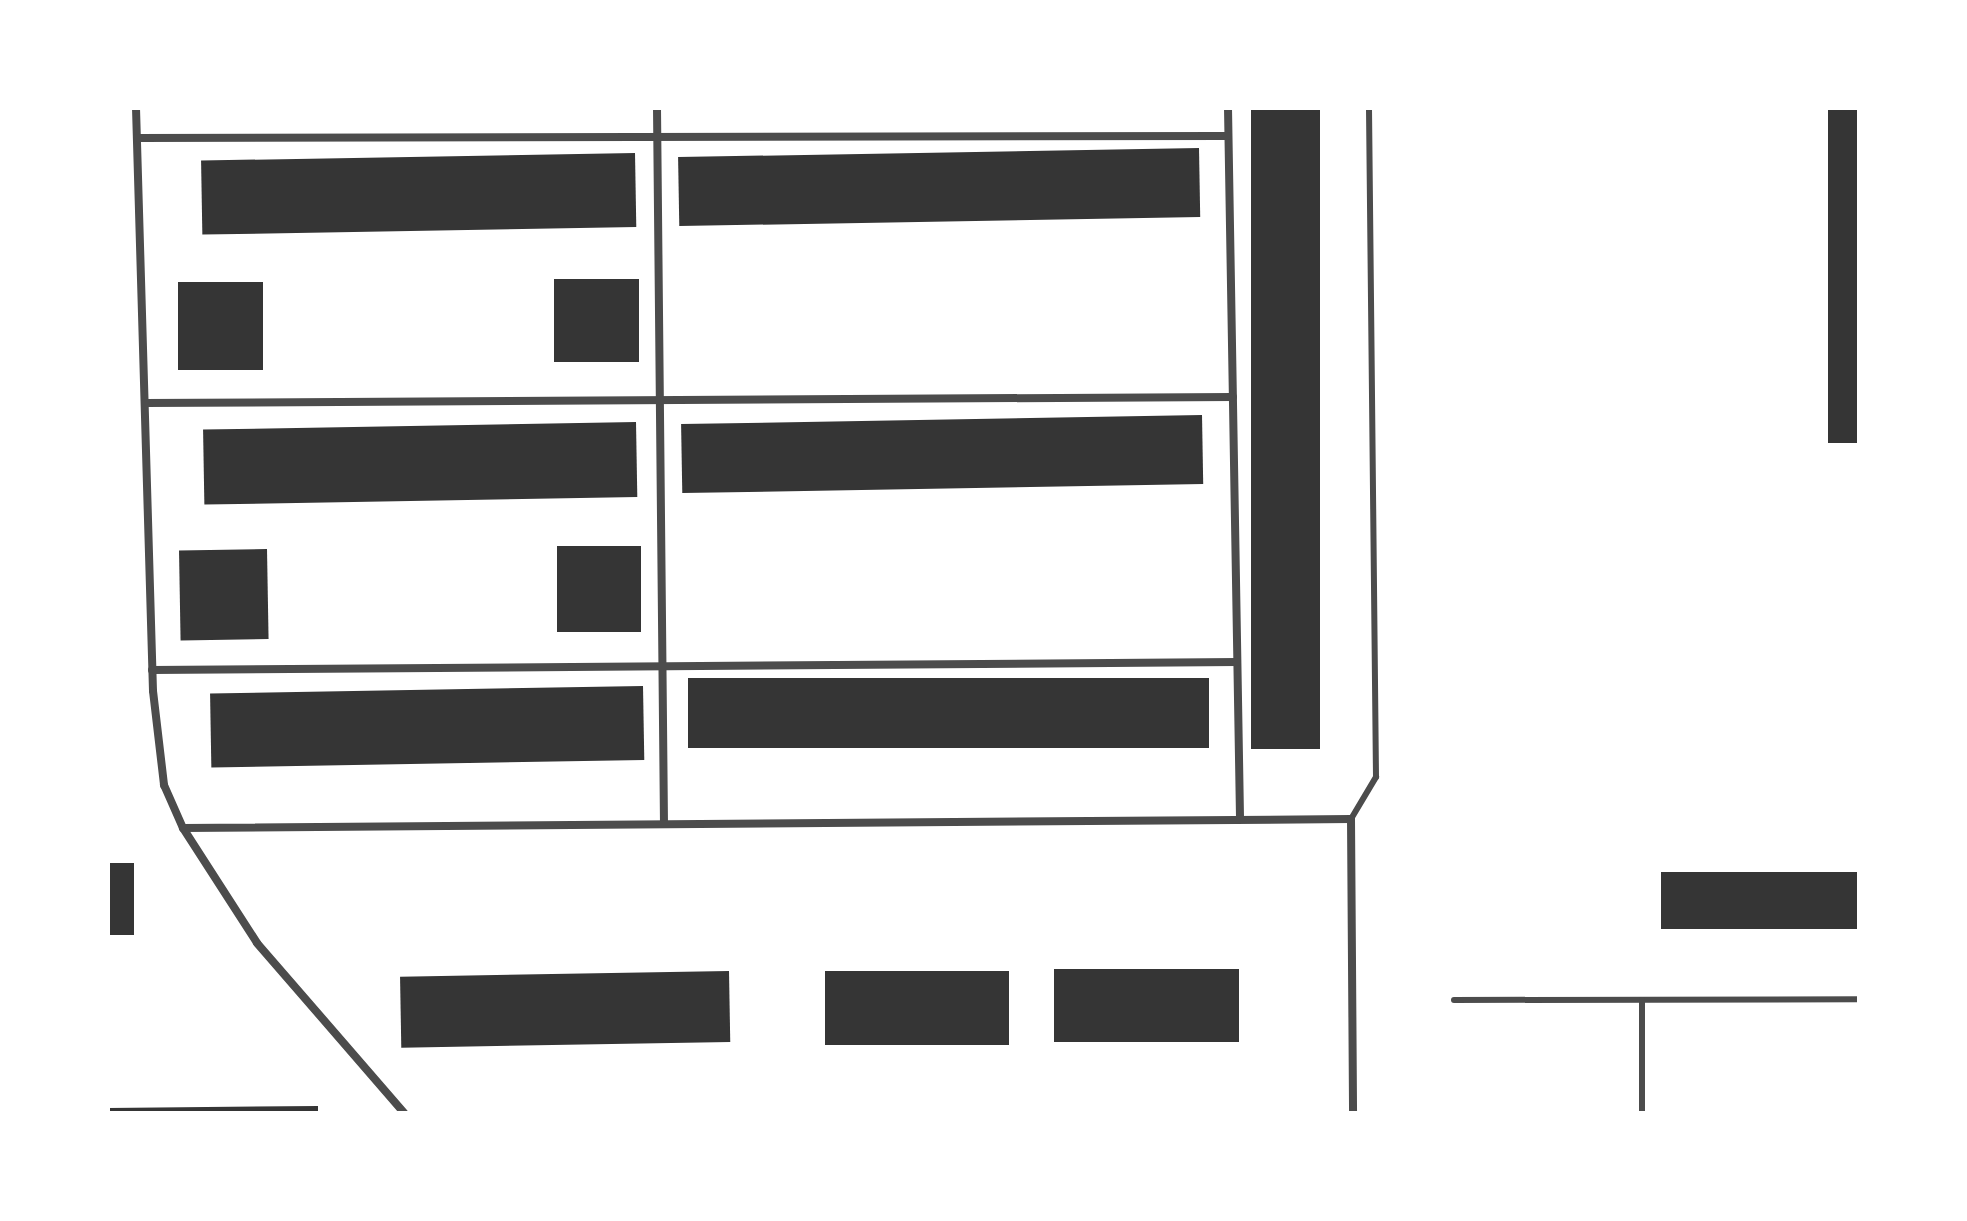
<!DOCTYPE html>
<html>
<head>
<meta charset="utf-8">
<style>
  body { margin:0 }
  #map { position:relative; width:1967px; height:1221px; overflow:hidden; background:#fff; font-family:"Crimson Pro",serif }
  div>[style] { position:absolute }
  .building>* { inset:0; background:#353535; transform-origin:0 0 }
  .service>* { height:6px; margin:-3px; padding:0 3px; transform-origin:3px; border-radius:3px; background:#4c4c4c }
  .minor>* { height:8px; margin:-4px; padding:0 4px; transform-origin:4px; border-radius:4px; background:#4c4c4c }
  span { translate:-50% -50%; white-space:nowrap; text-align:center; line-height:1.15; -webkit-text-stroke:8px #fff; paint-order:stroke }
  .frame { position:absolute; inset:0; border:110px solid #fff; pointer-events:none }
</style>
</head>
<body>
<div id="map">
  <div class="building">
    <div style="left:1251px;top:108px;width:69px;height:641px"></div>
    <div style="left:1828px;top:108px;width:31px;height:335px"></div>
    <div style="left:1199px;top:148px;width:69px;height:521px;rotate:89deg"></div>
    <div style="left:635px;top:153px;width:74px;height:434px;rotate:89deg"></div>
    <div style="left:554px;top:279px;width:85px;height:83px"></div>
    <div style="left:178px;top:282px;width:85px;height:88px"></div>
    <div style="left:1202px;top:415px;width:69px;height:521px;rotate:89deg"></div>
    <div style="left:636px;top:422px;width:75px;height:433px;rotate:89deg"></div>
    <div style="left:557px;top:546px;width:84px;height:86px"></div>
    <div style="left:267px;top:549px;width:90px;height:88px;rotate:89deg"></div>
    <div style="left:1209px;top:678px;width:70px;height:521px;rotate:90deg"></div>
    <div style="left:643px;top:686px;width:74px;height:433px;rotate:89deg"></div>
    <div style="left:108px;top:863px;width:26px;height:72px"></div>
    <div style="left:1661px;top:872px;width:198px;height:57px"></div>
    <div style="left:1239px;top:969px;width:73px;height:185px;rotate:90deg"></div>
    <div style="left:729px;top:971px;width:71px;height:329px;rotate:89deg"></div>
    <div style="left:825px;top:971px;width:184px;height:74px"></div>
    <div style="clip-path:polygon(318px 1106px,318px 1113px,108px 1113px,108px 1108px)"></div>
  </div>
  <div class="service">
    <div style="left:1351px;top:819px;width:49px;rotate:-59.2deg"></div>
    <div style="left:1376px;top:777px;width:669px;rotate:-90.6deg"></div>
    <div style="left:1454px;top:1000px;width:405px;rotate:-0.1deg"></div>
    <div style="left:1642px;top:1000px;width:113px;rotate:90deg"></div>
  </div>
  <div class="minor">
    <div style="left:136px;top:108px;width:583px;rotate:88.33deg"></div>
    <div style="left:153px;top:691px;width:95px;rotate:83.3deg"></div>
    <div style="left:164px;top:785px;width:47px;rotate:66.2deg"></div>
    <div style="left:183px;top:828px;width:137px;rotate:57.2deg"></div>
    <div style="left:257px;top:943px;width:225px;rotate:49.1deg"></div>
    <div style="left:657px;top:108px;width:716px;rotate:89.44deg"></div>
    <div style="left:1228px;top:108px;width:711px;rotate:89.03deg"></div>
    <div style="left:137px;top:138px;width:1091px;rotate:-0.11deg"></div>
    <div style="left:145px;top:403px;width:1088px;rotate:-0.32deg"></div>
    <div style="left:152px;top:670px;width:1085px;rotate:-0.42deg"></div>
    <div style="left:183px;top:828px;width:1168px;rotate:-0.44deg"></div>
    <div style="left:1351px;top:819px;width:294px;rotate:89.6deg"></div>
  </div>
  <div class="frame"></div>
</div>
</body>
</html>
